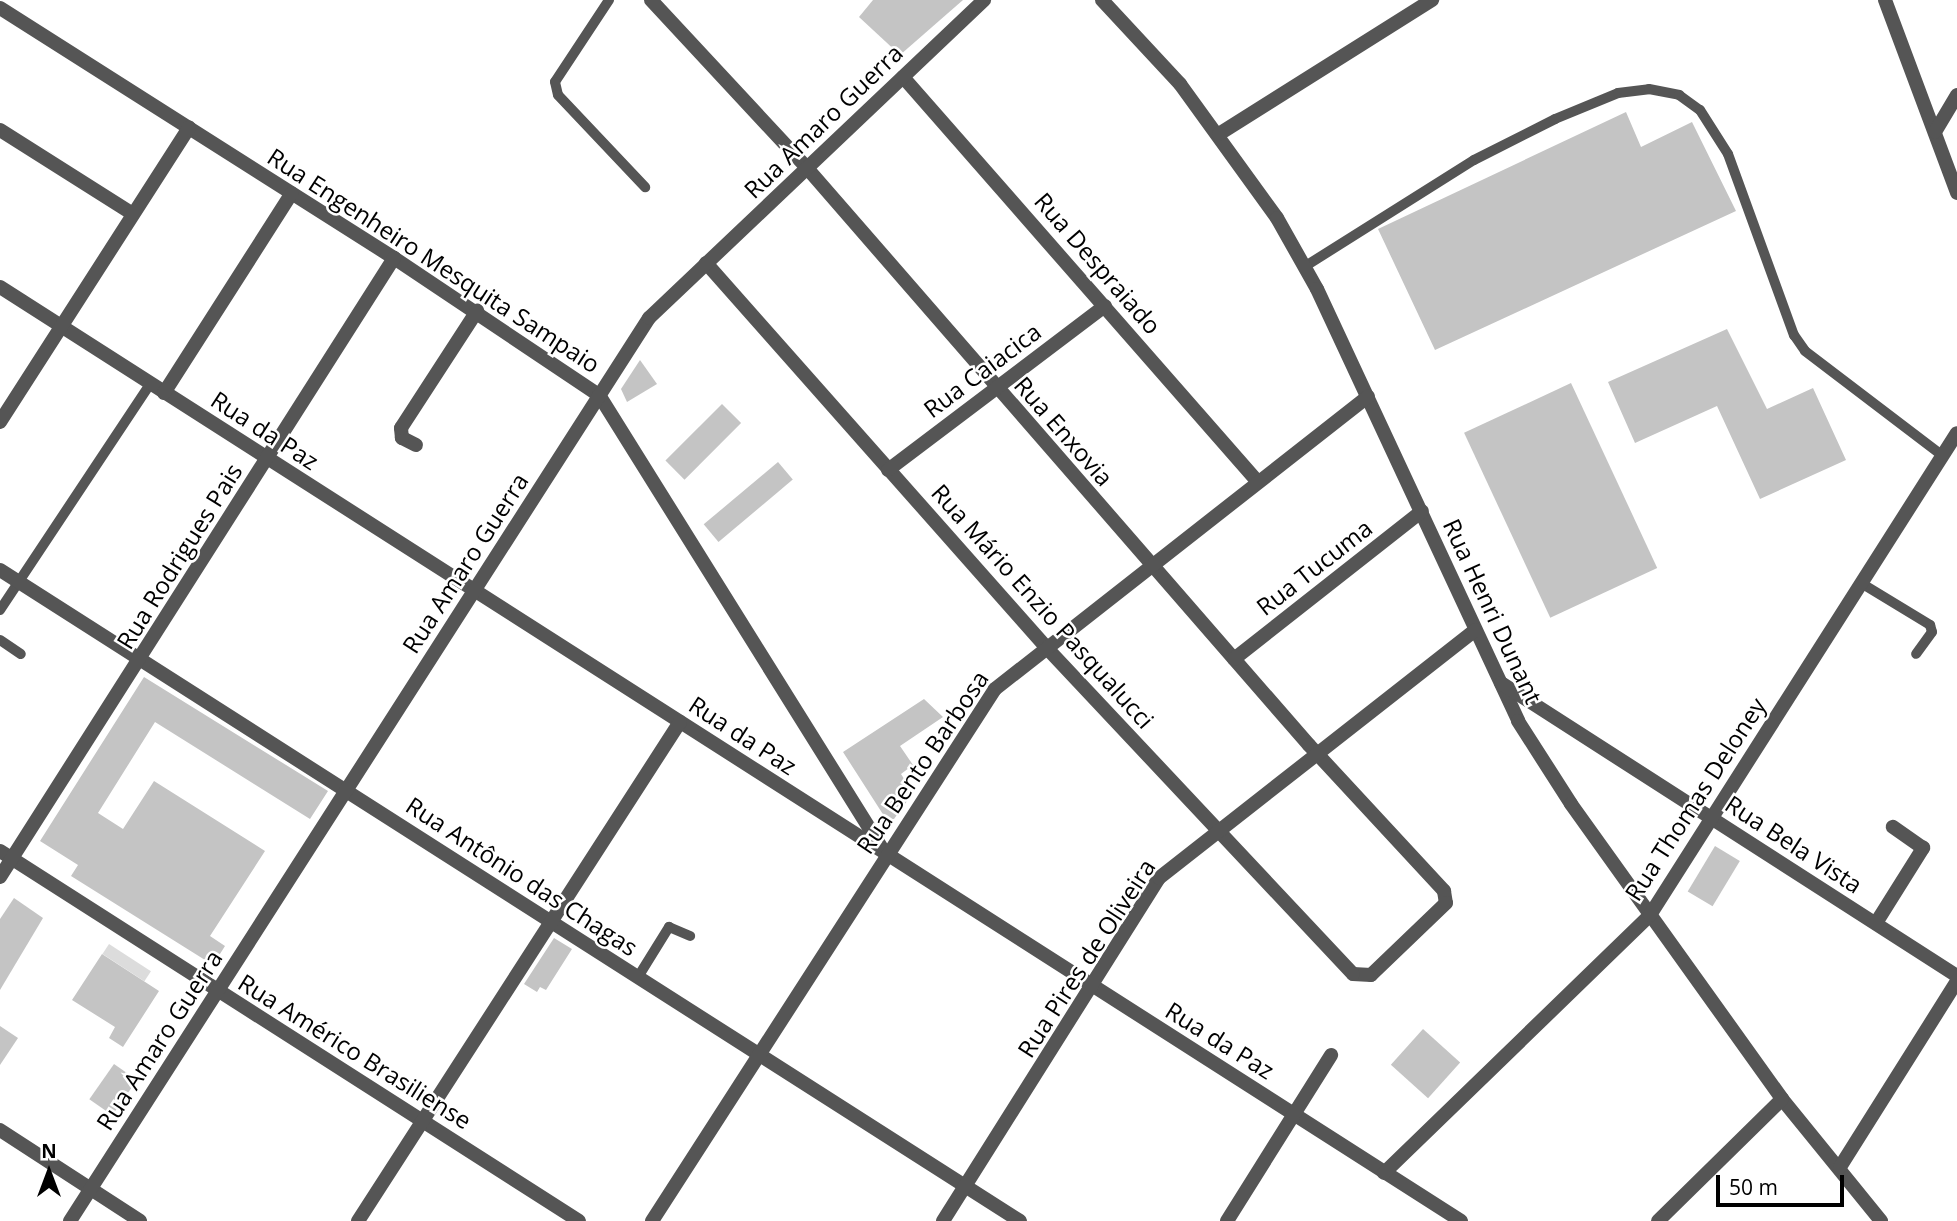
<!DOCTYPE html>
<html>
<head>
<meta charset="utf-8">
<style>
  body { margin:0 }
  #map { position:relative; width:1957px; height:1221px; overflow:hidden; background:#fff; font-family:"Open Sans",sans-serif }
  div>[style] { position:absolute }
  .green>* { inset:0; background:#dcdcdc; transform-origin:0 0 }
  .building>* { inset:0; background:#c4c4c4; transform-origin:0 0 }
  .service>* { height:10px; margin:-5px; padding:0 5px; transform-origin:5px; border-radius:5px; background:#555 }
  .minor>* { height:14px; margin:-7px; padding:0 7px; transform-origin:7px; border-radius:7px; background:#555 }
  span { translate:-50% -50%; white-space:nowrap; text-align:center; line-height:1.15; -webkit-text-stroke:5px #fff; paint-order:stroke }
  .street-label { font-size:24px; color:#000 }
  .north { position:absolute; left:14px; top:1137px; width:70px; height:70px; -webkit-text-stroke:5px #fff; paint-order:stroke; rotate:0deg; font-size:19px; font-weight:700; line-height:28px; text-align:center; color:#000 }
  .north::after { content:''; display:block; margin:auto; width:24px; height:32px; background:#000; clip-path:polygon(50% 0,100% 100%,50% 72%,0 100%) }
  .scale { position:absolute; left:1716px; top:1175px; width:128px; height:32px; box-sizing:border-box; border:4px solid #000; border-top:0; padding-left:9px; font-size:21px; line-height:24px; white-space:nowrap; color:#000; -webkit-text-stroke:5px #fff; paint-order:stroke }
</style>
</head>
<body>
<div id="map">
  <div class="green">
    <div style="left:109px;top:944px;width:50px;height:12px;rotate:33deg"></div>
  </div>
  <div class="building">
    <div style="clip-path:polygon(873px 0,963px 0,900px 55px,859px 17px)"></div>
    <div style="clip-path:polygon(1626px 112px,1641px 147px,1692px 122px,1736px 211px,1435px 350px,1378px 229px)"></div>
    <div style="clip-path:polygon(1727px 329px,1767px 409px,1813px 388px,1846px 460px,1760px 499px,1717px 406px,1635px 443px,1608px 382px)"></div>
    <div style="clip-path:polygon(640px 360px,657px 384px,627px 402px,621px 389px)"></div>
    <div style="left:1571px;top:383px;width:204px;height:118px;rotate:65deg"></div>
    <div style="left:722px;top:404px;width:27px;height:80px;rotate:45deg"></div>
    <div style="left:778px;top:462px;width:23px;height:97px;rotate:50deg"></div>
    <div style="clip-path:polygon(144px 677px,328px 791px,310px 819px,155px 722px,98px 813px,123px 829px,154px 781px,265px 851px,210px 936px,225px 946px,213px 965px,71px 876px,78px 865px,40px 841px)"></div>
    <div style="clip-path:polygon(924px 699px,943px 717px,900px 746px,913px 765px,901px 774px,913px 793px,894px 819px,886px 819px,843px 752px)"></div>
    <div style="left:1715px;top:846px;width:29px;height:53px;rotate:31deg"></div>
    <div style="clip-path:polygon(14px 898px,43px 918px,0 990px,0 919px)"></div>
    <div style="clip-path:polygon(554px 938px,572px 949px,546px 990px,540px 987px,537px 992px,524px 984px)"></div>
    <div style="clip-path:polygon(102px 954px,159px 991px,123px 1047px,109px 1038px,115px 1027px,72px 1000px)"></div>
    <div style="clip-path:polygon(0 1026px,18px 1038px,0 1065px)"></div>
    <div style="left:1423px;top:1029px;width:50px;height:48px;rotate:42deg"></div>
    <div style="left:114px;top:1064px;width:28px;height:43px;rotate:35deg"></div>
  </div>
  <div class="service">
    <div style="left:609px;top:0;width:98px;rotate:123.4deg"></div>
    <div style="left:555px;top:82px;width:13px;rotate:77deg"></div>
    <div style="left:558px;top:95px;width:127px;rotate:46.6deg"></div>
    <div style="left:1304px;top:267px;width:201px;rotate:-32.2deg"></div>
    <div style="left:1474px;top:160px;width:91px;rotate:-26.8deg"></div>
    <div style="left:1555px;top:119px;width:68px;rotate:-22.4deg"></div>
    <div style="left:1618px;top:93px;width:31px;rotate:-7deg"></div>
    <div style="left:1649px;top:89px;width:31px;rotate:11deg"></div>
    <div style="left:1679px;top:95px;width:26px;rotate:36deg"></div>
    <div style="left:1700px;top:110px;width:52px;rotate:57.5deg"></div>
    <div style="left:1728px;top:154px;width:193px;rotate:70deg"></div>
    <div style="left:1794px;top:335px;width:19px;rotate:55deg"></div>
    <div style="left:1805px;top:351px;width:173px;rotate:37.3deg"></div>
    <div style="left:1861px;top:583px;width:81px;rotate:31.3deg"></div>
    <div style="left:1930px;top:625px;width:7px;rotate:74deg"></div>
    <div style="left:1932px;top:632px;width:27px;rotate:126deg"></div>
    <div style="left:0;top:610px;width:271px;rotate:-56.4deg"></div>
    <div style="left:0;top:640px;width:25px;rotate:34deg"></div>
    <div style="left:638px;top:977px;width:59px;rotate:-58.2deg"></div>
    <div style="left:669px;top:927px;width:23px;rotate:23deg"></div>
  </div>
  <div class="minor">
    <div style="left:651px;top:0;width:229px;rotate:47.1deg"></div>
    <div style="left:807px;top:168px;width:765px;rotate:48.98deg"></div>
    <div style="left:1309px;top:745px;width:199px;rotate:47.2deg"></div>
    <div style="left:1444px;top:891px;width:12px;rotate:81deg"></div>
    <div style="left:1446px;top:903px;width:104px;rotate:136.2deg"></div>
    <div style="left:1371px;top:975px;width:18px;rotate:-177deg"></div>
    <div style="left:1353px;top:974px;width:449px;rotate:-133.2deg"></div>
    <div style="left:1046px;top:647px;width:513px;rotate:-131.52deg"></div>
    <div style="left:1102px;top:0;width:115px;rotate:47.1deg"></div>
    <div style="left:1180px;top:84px;width:165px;rotate:54.1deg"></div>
    <div style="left:1277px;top:218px;width:81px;rotate:60.6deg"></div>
    <div style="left:1317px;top:289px;width:476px;rotate:65deg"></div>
    <div style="left:1518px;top:721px;width:98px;rotate:57.4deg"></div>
    <div style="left:1571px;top:804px;width:363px;rotate:54.4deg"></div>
    <div style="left:1782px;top:1099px;width:157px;rotate:50.9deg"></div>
    <div style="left:1885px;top:0;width:206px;rotate:69.5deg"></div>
    <div style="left:0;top:8px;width:467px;rotate:32.4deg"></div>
    <div style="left:394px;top:258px;width:247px;rotate:33.8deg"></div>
    <div style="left:599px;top:395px;width:536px;rotate:58.03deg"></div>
    <div style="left:903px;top:77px;width:537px;rotate:48.77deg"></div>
    <div style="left:0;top:130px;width:157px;rotate:32.3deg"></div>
    <div style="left:1935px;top:132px;width:43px;rotate:-59.3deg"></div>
    <div style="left:1219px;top:134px;width:252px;rotate:-32.2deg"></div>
    <div style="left:0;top:287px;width:1734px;rotate:32.59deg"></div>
    <div style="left:164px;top:393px;width:237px;rotate:-57.4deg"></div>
    <div style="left:0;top:422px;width:350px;rotate:-57.3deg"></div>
    <div style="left:416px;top:445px;width:16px;rotate:-153deg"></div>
    <div style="left:402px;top:438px;width:10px;rotate:-96deg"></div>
    <div style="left:401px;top:428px;width:140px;rotate:-57deg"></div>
    <div style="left:888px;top:470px;width:272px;rotate:-37.1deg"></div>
    <div style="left:0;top:570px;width:1210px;rotate:32.55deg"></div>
    <div style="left:1234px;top:659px;width:239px;rotate:-38.2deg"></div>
    <div style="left:1501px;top:683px;width:542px;rotate:32.72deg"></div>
    <div style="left:0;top:851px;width:687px;rotate:32.58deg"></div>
    <div style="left:0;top:877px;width:734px;rotate:-57.52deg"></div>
    <div style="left:1876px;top:923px;width:89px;rotate:-57.9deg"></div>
    <div style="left:1923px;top:848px;width:37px;rotate:-145deg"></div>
    <div style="left:0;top:1130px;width:167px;rotate:33deg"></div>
    <div style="left:1840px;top:1167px;width:220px;rotate:-57.8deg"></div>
    <div style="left:1384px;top:1173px;width:371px;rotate:-44.1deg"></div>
    <div style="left:1650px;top:915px;width:571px;rotate:-57.51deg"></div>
    <div style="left:70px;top:1221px;width:1073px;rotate:-57.33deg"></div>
    <div style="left:649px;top:318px;width:462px;rotate:-43.5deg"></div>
    <div style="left:358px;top:1221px;width:594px;rotate:-57.17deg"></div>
    <div style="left:652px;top:1221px;width:633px;rotate:-57.19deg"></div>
    <div style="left:995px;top:689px;width:474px;rotate:-38.1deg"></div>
    <div style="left:943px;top:1221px;width:405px;rotate:-57.8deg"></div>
    <div style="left:1159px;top:878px;width:402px;rotate:-38.1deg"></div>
    <div style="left:1227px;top:1221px;width:196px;rotate:-57.9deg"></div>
    <div style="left:1658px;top:1221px;width:174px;rotate:-44.5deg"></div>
  </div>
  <div class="street-label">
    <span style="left:823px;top:121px;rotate:-44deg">Rua Amaro Guerra</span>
    <span style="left:434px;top:260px;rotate:33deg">Rua Engenheiro Mesquita Sampaio</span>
    <span style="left:1098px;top:263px;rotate:49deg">Rua Despraiado</span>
    <span style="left:982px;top:370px;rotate:-37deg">Rua Caiacica</span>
    <span style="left:265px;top:430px;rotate:33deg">Rua da Paz</span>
    <span style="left:1064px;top:431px;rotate:49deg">Rua Enxovia</span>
    <span style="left:179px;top:556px;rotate:-58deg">Rua Rodrigues Pais</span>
    <span style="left:465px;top:563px;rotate:-57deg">Rua Amaro Guerra</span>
    <span style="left:1314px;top:567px;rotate:-38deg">Rua Tucuma</span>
    <span style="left:1043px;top:606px;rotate:48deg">Rua Mário Enzio Pasqualucci</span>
    <span style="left:1493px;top:611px;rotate:65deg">Rua Henri Dunant</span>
    <span style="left:743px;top:735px;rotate:33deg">Rua da Paz</span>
    <span style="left:922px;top:762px;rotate:-56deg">Rua Bento Barbosa</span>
    <span style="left:1695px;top:799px;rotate:-57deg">Rua Thomas Deloney</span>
    <span style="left:1794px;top:844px;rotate:33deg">Rua Bela Vista</span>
    <span style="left:522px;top:876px;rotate:33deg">Rua Antônio das Chagas</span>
    <span style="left:1086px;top:958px;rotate:-57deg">Rua Pires de Oliveira</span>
    <span style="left:159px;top:1040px;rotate:-57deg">Rua Amaro Guerra</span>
    <span style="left:1220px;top:1040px;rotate:32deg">Rua da Paz</span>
    <span style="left:355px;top:1051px;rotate:32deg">Rua Américo Brasiliense</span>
  </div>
  <div class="north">N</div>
  <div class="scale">50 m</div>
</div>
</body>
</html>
